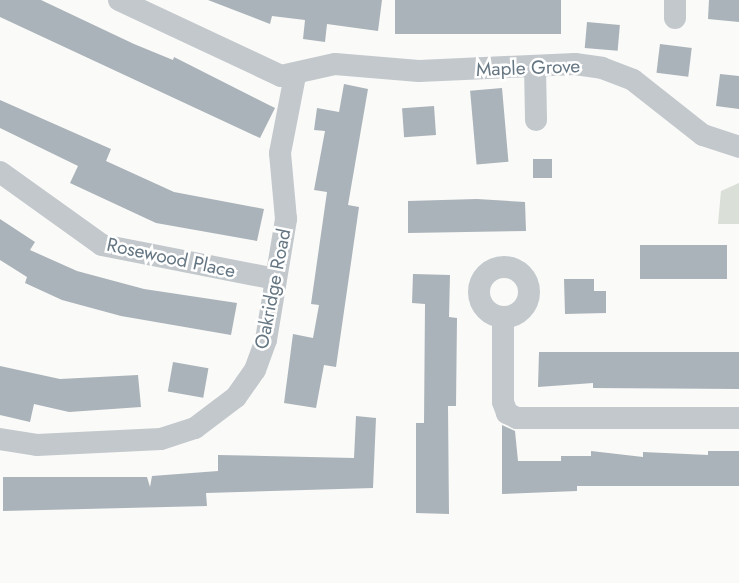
<!DOCTYPE html>
<html>
<head>
<meta charset="utf-8">
<style>
  body { margin:0 }
  #map { position:relative; width:739px; height:583px; overflow:hidden; background:#fafaf8; font-family:Jost,sans-serif }
  div>[style] { position:absolute }
  .green>* { inset:0; background:#dadfd7 }
  .building>* { inset:0; background:#aab3b9; transform-origin:0 0 }
  .minor>* { height:22px; margin:-11px; padding:0 11px; transform-origin:11px; border-radius:11px; background:#c3c8cc }
  .minor>.ring { margin:-11px; padding:0; box-sizing:content-box; background:none; border:22px solid #c3c8cc; border-radius:50% }
  span { translate:-50% -50%; white-space:nowrap; text-align:center; line-height:1.15; -webkit-text-stroke:5px #fff; paint-order:stroke }
  .street-label { font-size:19px; color:#657683 }
</style>
</head>
<body>
<div id="map">
  <div class="green">
    <div style="clip-path:polygon(739px 183px,739px 224px,718px 224px,721px 191px)"></div>
  </div>
  <div class="building">
    <div style="clip-path:polygon(0 0,41px 0,134px 44px,173px 60px,174px 57px,275px 108px,260px 138px,0 17px)"></div>
    <div style="clip-path:polygon(208px 0,382px 0,378px 31px,327px 24px,325px 42px,303px 39px,305px 20px,272px 16px,270px 24px)"></div>
    <div style="left:395px;top:0;width:166px;height:34px"></div>
    <div style="clip-path:polygon(709px 0,739px 0,739px 22px,708px 19px)"></div>
    <div style="left:587px;top:22px;width:33px;height:26px;rotate:5deg"></div>
    <div style="left:660px;top:44px;width:32px;height:29px;rotate:7deg"></div>
    <div style="clip-path:polygon(720px 74px,739px 76px,739px 109px,716px 106px)"></div>
    <div style="clip-path:polygon(344px 84px,368px 89px,348px 205px,359px 207px,336px 367px,324px 365px,316px 408px,284px 403px,293px 334px,313px 338px,319px 305px,311px 304px,327px 192px,314px 190px,325px 131px,314px 130px,317px 108px,339px 112px)"></div>
    <div style="left:502px;top:88px;width:74px;height:32px;rotate:85deg"></div>
    <div style="clip-path:polygon(0 100px,111px 149px,106px 161px,174px 192px,264px 209px,257px 241px,156px 223px,70px 183px,78px 166px,0 128px)"></div>
    <div style="left:434px;top:106px;width:29px;height:32px;rotate:86deg"></div>
    <div style="left:552px;top:159px;width:19px;height:19px;rotate:90deg"></div>
    <div style="clip-path:polygon(477px 199px,525px 202px,526px 231px,408px 233px,408px 201px)"></div>
    <div style="clip-path:polygon(0 219px,35px 242px,30px 250px,77px 271px,144px 289px,237px 303px,231px 335px,121px 316px,62px 300px,25px 283px,27px 277px,0 260px)"></div>
    <div style="left:640px;top:245px;width:87px;height:34px"></div>
    <div style="clip-path:polygon(413px 274px,450px 275px,449px 317px,457px 318px,456px 406px,448px 406px,449px 514px,416px 513px,416px 423px,424px 423px,425px 304px,412px 303px)"></div>
    <div style="clip-path:polygon(564px 279px,594px 279px,594px 291px,606px 291px,606px 313px,565px 314px)"></div>
    <div style="clip-path:polygon(539px 352px,739px 352px,739px 389px,593px 388px,593px 383px,538px 387px)"></div>
    <div style="left:173px;top:362px;width:36px;height:30px;rotate:10deg"></div>
    <div style="clip-path:polygon(0 366px,60px 379px,138px 375px,141px 407px,69px 412px,34px 404px,30px 422px,0 415px)"></div>
    <div style="clip-path:polygon(356px 416px,376px 418px,373px 488px,206px 493px,207px 506px,3px 511px,3px 477px,147px 477px,150px 487px,152px 476px,218px 471px,218px 455px,354px 458px)"></div>
    <div style="clip-path:polygon(502px 425px,515px 431px,518px 461px,561px 461px,561px 456px,591px 456px,591px 451px,643px 457px,643px 452px,708px 455px,708px 451px,739px 451px,739px 486px,577px 486px,577px 491px,502px 494px)"></div>
  </div>
  <div class="minor">
    <div style="left:119px;top:0;width:179px;rotate:25.1deg"></div>
    <div style="left:281px;top:76px;width:55px;rotate:-12.5deg"></div>
    <div style="left:335px;top:64px;width:84px;rotate:4.8deg"></div>
    <div style="left:419px;top:71px;width:156px;rotate:-2.6deg"></div>
    <div style="left:575px;top:64px;width:27px;rotate:8deg"></div>
    <div style="left:602px;top:68px;width:33px;rotate:21deg"></div>
    <div style="left:633px;top:80px;width:89px;rotate:38.2deg"></div>
    <div style="left:703px;top:135px;width:38px;rotate:18deg"></div>
    <div style="left:675px;top:18px;width:18px;rotate:-90deg"></div>
    <div style="left:535px;top:67px;width:53px;rotate:88.9deg"></div>
    <div style="left:0;top:172px;width:125px;rotate:35.6deg"></div>
    <div style="left:102px;top:245px;width:177px;rotate:11.1deg"></div>
    <div class="ring" style="left:479px;top:267px;width:28px;height:28px"></div>
    <div style="left:503px;top:318px;width:84px;rotate:90deg"></div>
    <div style="left:503px;top:402px;width:12px;rotate:70deg"></div>
    <div style="left:507px;top:413px;width:11px;rotate:27deg"></div>
    <div style="left:517px;top:418px;width:222px"></div>
    <div style="left:0;top:439px;width:37px;rotate:9deg"></div>
    <div style="left:37px;top:445px;width:124px;rotate:-2.8deg"></div>
    <div style="left:161px;top:439px;width:36px;rotate:-18deg"></div>
    <div style="left:195px;top:428px;width:51px;rotate:-37.1deg"></div>
    <div style="left:236px;top:397px;width:33px;rotate:-55deg"></div>
    <div style="left:255px;top:370px;width:32px;rotate:-70deg"></div>
    <div style="left:266px;top:340px;width:123px;rotate:-80.6deg"></div>
    <div style="left:286px;top:219px;width:66px;rotate:-95.2deg"></div>
    <div style="left:280px;top:153px;width:78px;rotate:-79deg"></div>
  </div>
  <div class="street-label">
    <span style="left:528px;top:68px;rotate:-2deg">Maple Grove</span>
    <span style="left:171px;top:258px;rotate:12deg">Rosewood Place</span>
    <span style="left:273px;top:289px;rotate:-79deg">Oakridge Road</span>
  </div>
</div>
</body>
</html>
